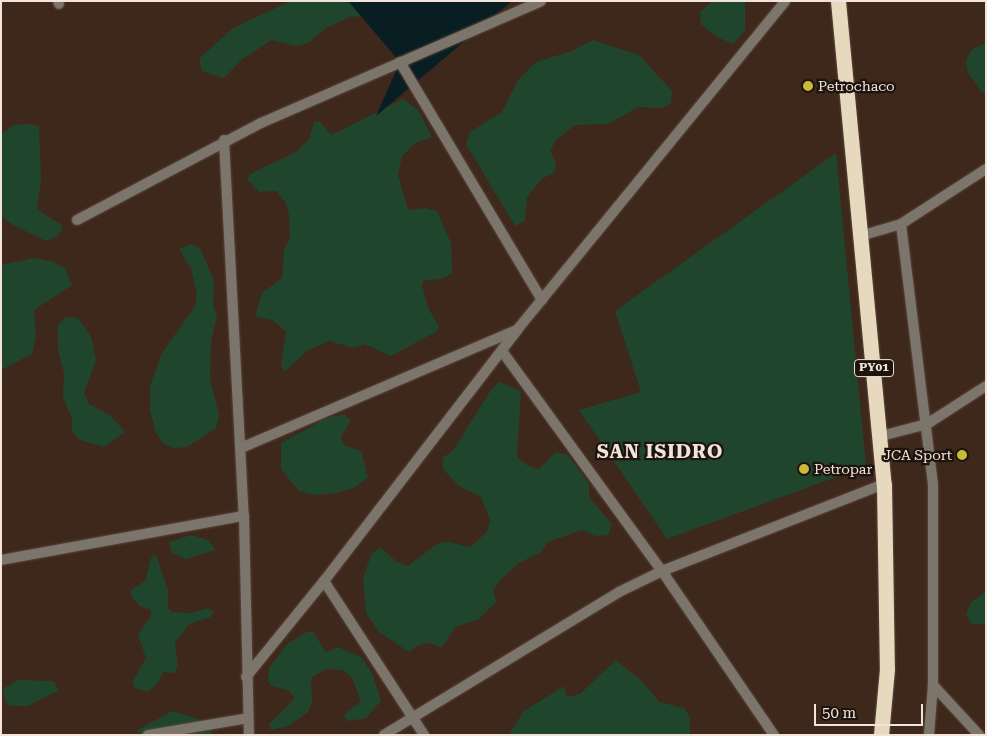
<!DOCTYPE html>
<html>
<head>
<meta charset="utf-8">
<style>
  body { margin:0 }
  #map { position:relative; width:987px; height:736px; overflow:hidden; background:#3e281b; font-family:"Roboto Serif",serif }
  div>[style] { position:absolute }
  .green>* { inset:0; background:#1f462d }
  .water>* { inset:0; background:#081e23 }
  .roads { filter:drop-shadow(0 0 1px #5b463a) drop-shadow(0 0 1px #5b463a) }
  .street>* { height:10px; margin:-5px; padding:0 5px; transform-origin:5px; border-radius:5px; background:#7b756b }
  .highway>* { height:15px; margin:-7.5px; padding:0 7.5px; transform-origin:7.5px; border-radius:7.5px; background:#e7d9be }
  .dots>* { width:14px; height:14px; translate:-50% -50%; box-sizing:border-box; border:2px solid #1e140e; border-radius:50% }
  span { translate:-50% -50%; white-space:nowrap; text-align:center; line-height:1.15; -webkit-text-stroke:4.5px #1e140e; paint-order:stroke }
  .shield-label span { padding:1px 4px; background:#1e140e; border:1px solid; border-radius:4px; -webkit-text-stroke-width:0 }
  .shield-label { font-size:12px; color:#f2e3db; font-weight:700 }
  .poi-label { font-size:14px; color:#f2e3db }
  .left { translate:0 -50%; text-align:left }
  .right { translate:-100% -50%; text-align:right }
  .district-label { font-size:19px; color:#f2e3db; font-weight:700; letter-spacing:1px }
  .frame { position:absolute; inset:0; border:2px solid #f2e3db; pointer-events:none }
  .scale { position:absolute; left:814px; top:704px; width:109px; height:22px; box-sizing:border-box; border:2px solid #f2e3db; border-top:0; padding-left:6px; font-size:15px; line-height:18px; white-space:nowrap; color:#f2e3db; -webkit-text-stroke:4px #1e140e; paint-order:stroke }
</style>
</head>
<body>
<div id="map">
  <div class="green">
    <div style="clip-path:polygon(291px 1px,404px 1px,387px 14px,350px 17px,326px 28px,308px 43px,296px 46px,272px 40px,241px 60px,224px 78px,202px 71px,199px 59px,233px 28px)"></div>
    <div style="clip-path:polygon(713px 1px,745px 1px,745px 31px,733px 44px,717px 37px,701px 24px,700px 12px)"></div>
    <div style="clip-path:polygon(593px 40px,639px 55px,672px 91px,671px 103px,661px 108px,638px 107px,608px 124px,575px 125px,556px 140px,550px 151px,556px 162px,554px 173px,543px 178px,527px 197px,525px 221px,515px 226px,466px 144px,470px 132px,502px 112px,518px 80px,536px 62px,572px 51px)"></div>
    <div style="clip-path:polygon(986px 43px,986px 92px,982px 92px,968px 73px,966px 61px,971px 50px)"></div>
    <div style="clip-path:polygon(403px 99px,418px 110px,432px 137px,415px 143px,402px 156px,398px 175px,408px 210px,425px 208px,437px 211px,451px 243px,452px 273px,442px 279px,424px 280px,422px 286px,429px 310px,439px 326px,437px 331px,391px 356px,365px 344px,354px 348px,329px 341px,307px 351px,285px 371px,281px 366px,286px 331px,272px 320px,255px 317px,262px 293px,282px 278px,284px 249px,290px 239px,289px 215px,286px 203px,276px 191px,259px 192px,247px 179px,250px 174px,296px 152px,309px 139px,314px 122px,320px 121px,331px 135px,336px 133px)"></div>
    <div style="clip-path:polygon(26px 124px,39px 126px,41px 180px,37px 209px,63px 226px,58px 236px,46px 241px,13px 225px,1px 216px,1px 134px,14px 125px)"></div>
    <div style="clip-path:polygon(836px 153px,866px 466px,667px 539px,579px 410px,641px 392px,615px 311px)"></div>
    <div style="clip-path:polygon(190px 244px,200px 248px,214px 281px,213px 305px,217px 316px,211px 341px,210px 379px,219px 415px,216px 428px,187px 447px,174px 448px,163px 443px,156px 433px,150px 410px,150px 386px,162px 353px,195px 306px,197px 293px,191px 269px,179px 249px)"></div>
    <div style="clip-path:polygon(34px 258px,54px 262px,65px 268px,72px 285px,34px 310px,36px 336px,32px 354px,1px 370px,1px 265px)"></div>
    <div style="clip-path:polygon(66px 317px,78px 318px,91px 337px,96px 360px,84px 393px,89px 404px,110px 415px,125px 432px,104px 447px,80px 440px,72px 431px,72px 419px,63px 397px,64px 373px,58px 350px,58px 325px)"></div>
    <div style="clip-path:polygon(500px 382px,521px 391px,517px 457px,528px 466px,539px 469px,556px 452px,568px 455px,589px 484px,589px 497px,612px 524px,608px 535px,596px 536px,582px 530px,548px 542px,541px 552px,519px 563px,501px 579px,493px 591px,496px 602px,479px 619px,455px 627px,442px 648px,430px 643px,418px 645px,409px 652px,379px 632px,366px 613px,363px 578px,371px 555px,380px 547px,397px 562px,408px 566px,437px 544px,448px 542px,470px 547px,487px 532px,490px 520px,481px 497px,459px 486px,443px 469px,443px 458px,454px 449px,491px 390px)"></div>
    <div style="clip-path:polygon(344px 414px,351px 420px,341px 437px,344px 445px,361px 451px,368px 477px,354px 488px,337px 493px,313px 495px,299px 491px,281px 469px,281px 443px,327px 418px)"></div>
    <div style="clip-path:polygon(191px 535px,208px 540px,216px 550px,186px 559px,172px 553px,169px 542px)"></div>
    <div style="clip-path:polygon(156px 555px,168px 590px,168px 608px,172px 612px,190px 613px,208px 608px,213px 611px,211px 617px,189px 624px,175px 643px,178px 666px,174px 673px,163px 672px,158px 683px,147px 692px,135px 688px,132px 683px,146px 658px,138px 635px,151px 616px,151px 610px,140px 606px,131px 596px,131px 590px,145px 581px,151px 558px)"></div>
    <div style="clip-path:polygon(986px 591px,986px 624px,972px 624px,966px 614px,971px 602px)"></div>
    <div style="clip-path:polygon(307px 632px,313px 632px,326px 652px,338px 647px,361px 657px,372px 673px,381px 701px,366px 718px,348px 721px,344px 717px,347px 712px,361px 701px,352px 678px,343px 670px,326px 669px,311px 678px,312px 702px,308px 712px,288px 726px,271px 730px,269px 724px,295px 698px,288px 690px,271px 686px,268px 681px,269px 668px,287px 644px)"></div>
    <div style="clip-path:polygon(616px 660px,644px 683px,659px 702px,684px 708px,690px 718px,690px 735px,509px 735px,523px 712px,564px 686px,567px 697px,580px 694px)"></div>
    <div style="clip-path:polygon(18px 680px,53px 681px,59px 690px,28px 706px,9px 706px,5px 701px,3px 689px)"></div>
    <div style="clip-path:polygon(172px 711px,205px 721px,210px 724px,212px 735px,142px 735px,136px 731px)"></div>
  </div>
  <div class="water">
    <div style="clip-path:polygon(348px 1px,512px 1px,376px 116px,400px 62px)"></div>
  </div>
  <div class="roads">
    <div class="street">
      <div style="left:58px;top:1px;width:3px;rotate:72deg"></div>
      <div style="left:400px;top:62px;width:277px;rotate:59.2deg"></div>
      <div style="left:224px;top:140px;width:377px;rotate:87deg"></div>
      <div style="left:244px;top:516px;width:219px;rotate:88.7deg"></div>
      <div style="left:77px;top:220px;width:208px;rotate:-27.8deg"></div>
      <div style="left:261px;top:123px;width:305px;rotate:-23.5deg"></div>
      <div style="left:901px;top:224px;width:263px;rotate:83deg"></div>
      <div style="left:933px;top:485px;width:200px;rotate:90deg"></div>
      <div style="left:933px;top:685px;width:50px;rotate:94.6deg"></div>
      <div style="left:860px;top:236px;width:43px;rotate:-16.3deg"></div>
      <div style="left:901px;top:224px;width:101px;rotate:-32.9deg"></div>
      <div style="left:502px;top:351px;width:272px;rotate:54deg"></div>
      <div style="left:662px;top:571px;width:199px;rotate:55.7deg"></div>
      <div style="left:881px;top:436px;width:48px;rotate:-14.6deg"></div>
      <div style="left:927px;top:424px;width:70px;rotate:-32.8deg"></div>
      <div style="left:241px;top:448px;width:299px;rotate:-23.2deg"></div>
      <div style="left:1px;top:560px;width:247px;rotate:-10.3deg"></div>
      <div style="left:324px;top:581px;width:184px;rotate:57deg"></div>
      <div style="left:246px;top:677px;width:124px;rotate:-50.9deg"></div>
      <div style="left:324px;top:581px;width:317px;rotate:-52.4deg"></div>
      <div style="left:517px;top:330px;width:424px;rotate:-50.8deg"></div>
      <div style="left:933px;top:685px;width:68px;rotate:47.4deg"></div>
      <div style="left:148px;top:735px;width:101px;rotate:-9.6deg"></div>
      <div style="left:384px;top:735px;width:275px;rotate:-31.3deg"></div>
      <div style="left:619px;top:592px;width:48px;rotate:-26deg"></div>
      <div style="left:662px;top:571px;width:238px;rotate:-21.4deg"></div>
    </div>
    <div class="highway">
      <div style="left:838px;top:1px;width:485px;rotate:84.6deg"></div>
      <div style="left:884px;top:484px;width:185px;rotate:89.1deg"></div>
      <div style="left:887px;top:669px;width:66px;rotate:95.2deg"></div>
    </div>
  </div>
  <div class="dots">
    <div style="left:808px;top:86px;background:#caba3a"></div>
    <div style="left:962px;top:455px;background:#caba3a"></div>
    <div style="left:804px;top:469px;background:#caba3a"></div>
  </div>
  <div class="shield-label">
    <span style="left:874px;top:368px">PY01</span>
  </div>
  <div class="poi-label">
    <span class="left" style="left:818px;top:86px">Petrochaco</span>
    <span class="right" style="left:952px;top:455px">JCA Sport</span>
    <span class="left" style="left:814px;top:469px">Petropar</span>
  </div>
  <div class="district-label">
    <span style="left:660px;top:452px">SAN ISIDRO</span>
  </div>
  <div class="frame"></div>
  <div class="scale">50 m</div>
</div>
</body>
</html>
